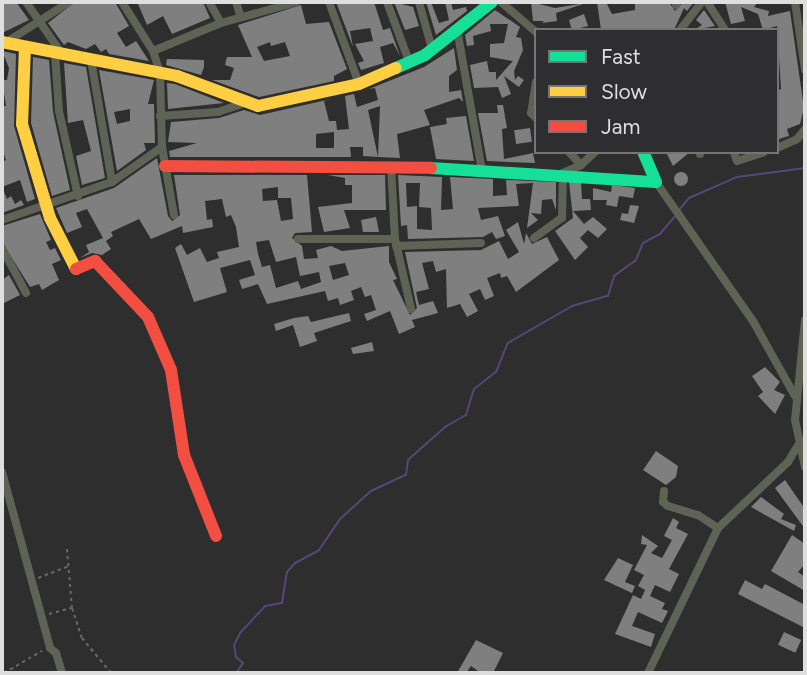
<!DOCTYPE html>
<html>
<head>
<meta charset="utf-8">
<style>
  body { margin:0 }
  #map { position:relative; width:807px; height:675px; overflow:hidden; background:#2e2e2f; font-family:Figtree,sans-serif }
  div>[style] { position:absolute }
  .stream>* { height:2px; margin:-1px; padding:0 1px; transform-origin:1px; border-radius:1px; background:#554776 }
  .building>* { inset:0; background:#7f7f80; transform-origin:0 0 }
  .round { border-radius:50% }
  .path>* { height:2px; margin-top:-1px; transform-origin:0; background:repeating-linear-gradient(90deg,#676a61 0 3.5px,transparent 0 7px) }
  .street>* { height:8px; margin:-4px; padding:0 4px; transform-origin:4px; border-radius:4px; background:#5f6355 }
  .fast>* { height:12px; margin:-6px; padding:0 6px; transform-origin:6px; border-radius:6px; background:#16e098 }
  .slow>* { height:12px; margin:-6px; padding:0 6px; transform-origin:6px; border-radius:6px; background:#ffcf43 }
  .jam>* { height:12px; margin:-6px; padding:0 6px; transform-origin:6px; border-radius:6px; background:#f24e42 }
  span { translate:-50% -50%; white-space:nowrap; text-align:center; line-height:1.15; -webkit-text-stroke:7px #2e2d30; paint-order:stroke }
  .frame { position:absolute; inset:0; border:4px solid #dfdfe0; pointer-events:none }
  .legend { position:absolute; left:534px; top:28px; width:245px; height:126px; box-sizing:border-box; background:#2e2d30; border:2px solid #757476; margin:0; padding:9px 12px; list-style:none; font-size:21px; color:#dfdfe0 }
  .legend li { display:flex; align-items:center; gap:14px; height:35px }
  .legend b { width:35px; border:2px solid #757476 }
</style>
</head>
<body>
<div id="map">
  <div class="stream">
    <div style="left:680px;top:209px;width:14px;rotate:-51deg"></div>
    <div style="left:689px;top:198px;width:52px;rotate:-23.6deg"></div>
    <div style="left:737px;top:177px;width:69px;rotate:-7.5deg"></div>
    <div style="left:236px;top:673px;width:12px;rotate:-55deg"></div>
    <div style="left:243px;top:663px;width:9px;rotate:-139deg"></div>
    <div style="left:236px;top:657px;width:12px;rotate:-99deg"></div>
    <div style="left:234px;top:645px;width:13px;rotate:-63deg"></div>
    <div style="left:240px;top:633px;width:37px;rotate:-47deg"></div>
    <div style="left:265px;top:606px;width:17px;rotate:-10deg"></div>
    <div style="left:282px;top:603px;width:31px;rotate:-81deg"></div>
    <div style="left:287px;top:572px;width:12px;rotate:-48deg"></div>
    <div style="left:295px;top:563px;width:27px;rotate:-28deg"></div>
    <div style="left:319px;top:550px;width:37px;rotate:-56deg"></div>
    <div style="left:340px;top:519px;width:42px;rotate:-42.1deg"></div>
    <div style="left:371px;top:491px;width:38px;rotate:-25deg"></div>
    <div style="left:406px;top:475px;width:15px;rotate:-82deg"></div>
    <div style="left:408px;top:460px;width:50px;rotate:-41.7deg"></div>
    <div style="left:445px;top:427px;width:24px;rotate:-30deg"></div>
    <div style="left:466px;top:415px;width:27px;rotate:-73deg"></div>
    <div style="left:474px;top:389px;width:28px;rotate:-38deg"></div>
    <div style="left:496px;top:372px;width:31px;rotate:-68deg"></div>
    <div style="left:508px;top:343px;width:74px;rotate:-30deg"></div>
    <div style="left:572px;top:306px;width:37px;rotate:-16deg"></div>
    <div style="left:608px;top:296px;width:21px;rotate:-73deg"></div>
    <div style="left:614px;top:276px;width:27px;rotate:-36deg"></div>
    <div style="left:636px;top:260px;width:18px;rotate:-68deg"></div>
    <div style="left:643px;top:243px;width:19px;rotate:-28deg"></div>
    <div style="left:660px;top:234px;width:23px;rotate:-50deg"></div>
  </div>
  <div class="building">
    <div style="clip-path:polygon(2px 2px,16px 2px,29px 20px,2px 33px)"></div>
    <div style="clip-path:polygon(75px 2px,115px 2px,129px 26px,117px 33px,126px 47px,136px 41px,149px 61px,109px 54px,106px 49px,101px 52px,95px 44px,86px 49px,68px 42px,64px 45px,48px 23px)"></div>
    <div style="clip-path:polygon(142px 2px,203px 2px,210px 18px,172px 34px,163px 16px,147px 25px,138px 4px)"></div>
    <div style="clip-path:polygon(336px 2px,374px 2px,383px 30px,390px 28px,400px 56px,393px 43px,380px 47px,384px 63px,361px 70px,358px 63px,364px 61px,355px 44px,373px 41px,370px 28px,350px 31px,353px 47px)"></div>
    <div style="clip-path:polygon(394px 2px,413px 7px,419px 26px,405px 30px)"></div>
    <div style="clip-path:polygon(426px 2px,431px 2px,439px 23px,449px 20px,445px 2px,451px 2px,453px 10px,466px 7px,467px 11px,436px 35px)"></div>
    <div style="clip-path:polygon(531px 2px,555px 8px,586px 3px,556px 13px,557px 21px,542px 23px,544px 21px,533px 21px)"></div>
    <div style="clip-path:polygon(597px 2px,606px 2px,612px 14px,635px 10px,635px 2px,669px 2px,675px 11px,683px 2px,694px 2px,687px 11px,684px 8px,674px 30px,601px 30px)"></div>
    <div style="clip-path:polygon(725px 2px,758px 2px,754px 7px,769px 11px,768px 16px,790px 11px,804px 108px,800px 124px,787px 129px,789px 136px,782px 138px,777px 140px,777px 91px,781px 89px,777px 26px,763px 30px,758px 14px,741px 7px,745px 21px,731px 24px)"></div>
    <div style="clip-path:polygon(evenodd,301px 5px,306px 24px,329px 22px,347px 69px,334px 76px,334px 81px,259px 97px,212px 80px,230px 80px,234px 68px,225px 65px,227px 57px,252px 57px,238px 25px,301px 5px,270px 42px,271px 46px,285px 42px,290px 56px,264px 61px,257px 47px,270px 42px)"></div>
    <div style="clip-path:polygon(495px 10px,520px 27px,516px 37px,521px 38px,523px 50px,514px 71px,515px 80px,518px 76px,524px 80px,519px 87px,504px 76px,511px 94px,502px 98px,498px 87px,474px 88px,470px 65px,487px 61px,489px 72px,496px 72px,496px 80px,513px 61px,490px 57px,490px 44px,504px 43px,508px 24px,490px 24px,491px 31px,473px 36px,474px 45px,467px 46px,465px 35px)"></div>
    <div style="clip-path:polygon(704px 10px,715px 26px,694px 30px,702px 25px,696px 20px)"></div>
    <div style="clip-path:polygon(584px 14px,588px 26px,572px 30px,569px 20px)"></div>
    <div style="clip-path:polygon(evenodd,454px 48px,457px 70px,449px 76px,449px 92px,461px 90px,463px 102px,459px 98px,424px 110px,430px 125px,397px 134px,400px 158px,378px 157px,380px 106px,368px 110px,378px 157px,363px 156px,363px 147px,350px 147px,351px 157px,170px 157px,169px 151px,197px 143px,168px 142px,171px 122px,219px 118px,244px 110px,260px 115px,331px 99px,324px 101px,329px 121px,336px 121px,337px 130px,349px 129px,345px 96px,354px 94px,357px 107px,378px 100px,375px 88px,369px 89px,424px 67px,454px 48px,334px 132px,334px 148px,316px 148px,316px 134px,334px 132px)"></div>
    <div style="clip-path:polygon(2px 51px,16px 54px,14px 126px,35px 199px,27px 202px,20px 180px,2px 187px,2px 162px,6px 160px,2px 149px,2px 106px,6px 106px,2px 80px,7px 80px,9px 68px)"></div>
    <div style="clip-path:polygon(33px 57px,49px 60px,53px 112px,70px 190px,52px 196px,31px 123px)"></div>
    <div style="clip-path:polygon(167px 59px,204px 60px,204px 67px,201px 75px,166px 65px)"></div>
    <div style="clip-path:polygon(64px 63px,86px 67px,105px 178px,82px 185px,76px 156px,91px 151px,83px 120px,68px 123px)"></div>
    <div style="clip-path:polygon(evenodd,99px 70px,154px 80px,148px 104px,154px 104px,155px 143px,144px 143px,146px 150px,117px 171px,99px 70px,130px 109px,130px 121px,117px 124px,114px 112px,130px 109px)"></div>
    <div style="clip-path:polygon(167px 83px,175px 84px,224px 103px,168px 109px)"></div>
    <div style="clip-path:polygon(497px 105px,503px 105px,507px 128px,502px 129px,504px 159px,533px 153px,535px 163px,487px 161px,478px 113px,498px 113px)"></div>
    <div style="clip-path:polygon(466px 116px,474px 161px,436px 159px,430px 127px,447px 124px,446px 118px)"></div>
    <div style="left:530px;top:128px;width:14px;height:16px;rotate:82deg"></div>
    <div style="clip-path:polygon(666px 152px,690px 152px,673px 166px)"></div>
    <div style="clip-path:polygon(evenodd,157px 158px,168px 216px,172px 221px,180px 215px,174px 175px,307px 175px,312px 232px,295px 233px,292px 238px,302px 246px,304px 259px,318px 258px,316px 250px,331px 246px,342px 251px,389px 246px,389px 262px,397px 279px,393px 280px,410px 315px,417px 308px,405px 252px,481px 250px,499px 241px,508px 259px,519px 252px,506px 230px,518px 222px,524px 244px,526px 233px,532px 244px,547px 237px,559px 260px,516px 292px,507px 276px,501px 278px,500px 273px,487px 278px,494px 296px,485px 300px,480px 289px,469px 294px,478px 311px,467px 317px,460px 304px,447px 308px,446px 269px,436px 272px,433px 261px,422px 263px,429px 289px,416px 292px,419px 305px,433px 301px,438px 313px,412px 320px,415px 327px,399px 334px,390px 311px,367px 321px,364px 314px,376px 310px,371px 295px,365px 297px,361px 287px,351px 291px,354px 300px,340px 305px,338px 298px,328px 301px,325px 291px,267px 304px,258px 284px,242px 289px,239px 280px,255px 275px,250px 260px,220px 268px,227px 292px,194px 302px,175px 248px,181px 244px,187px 255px,200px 248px,207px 262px,219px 258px,217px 252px,239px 247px,236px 227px,231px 215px,226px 217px,222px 199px,205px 201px,207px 220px,212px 219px,213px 227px,183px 233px,182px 226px,151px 239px,139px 219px,111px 232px,113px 236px,106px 241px,111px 249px,102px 255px,92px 253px,80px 258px,89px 252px,86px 245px,103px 238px,87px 209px,76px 213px,82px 227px,67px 233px,56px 208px,114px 188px,157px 158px,278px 187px,278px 198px,291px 198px,293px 219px,281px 221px,277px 200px,263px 201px,262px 189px,278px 187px,157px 158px,269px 240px,276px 262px,296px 257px,300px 276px,319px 272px,321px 282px,301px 289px,298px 281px,276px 288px,270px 265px,262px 267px,258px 254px,256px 242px,269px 240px,157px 158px,345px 263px,349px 275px,333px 280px,329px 266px,345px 263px)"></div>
    <div class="round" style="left:674px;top:172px;width:14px;height:14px"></div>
    <div style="clip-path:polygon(328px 175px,385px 175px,386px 210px,344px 210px,350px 228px,324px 232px,318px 207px,352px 203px,352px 185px,345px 185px,345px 178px)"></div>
    <div style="clip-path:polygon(evenodd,398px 175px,442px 177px,441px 210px,453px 209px,450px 177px,493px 179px,493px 196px,507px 195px,506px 180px,556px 182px,556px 210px,552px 199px,542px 200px,541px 214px,531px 213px,538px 220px,527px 228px,533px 183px,516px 184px,519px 206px,478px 208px,481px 220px,498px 216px,505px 236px,496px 239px,492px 232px,483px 237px,408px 239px,407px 225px,401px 226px,398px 175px,406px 183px,420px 183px,419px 207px,431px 208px,432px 230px,417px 229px,417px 206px,407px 207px,406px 183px)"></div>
    <div style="clip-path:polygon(569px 182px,581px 183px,582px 199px,590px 199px,591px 210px,573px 211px,584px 224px,593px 217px,607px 229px,598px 238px,588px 230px,580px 238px,588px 247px,575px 260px,555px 231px,573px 218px)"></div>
    <div style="clip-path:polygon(612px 185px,635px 188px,633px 198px,619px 196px,617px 207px,606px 205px,607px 200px,593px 200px,593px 188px,611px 192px)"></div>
    <div style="clip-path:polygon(2px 187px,7px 199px,11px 196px,15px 204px,21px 200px,24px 205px,2px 213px)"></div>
    <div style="clip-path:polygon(630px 205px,639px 206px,634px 223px,620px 220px,622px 213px,628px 214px)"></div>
    <div style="clip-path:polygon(40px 214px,51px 240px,46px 242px,50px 250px,55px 248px,61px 260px,52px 264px,59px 280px,42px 290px,39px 284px,30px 287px,2px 242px,2px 226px)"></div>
    <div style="clip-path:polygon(376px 217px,379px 232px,363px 232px,361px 220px)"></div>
    <div style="clip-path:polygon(9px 275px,20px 295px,4px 303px,2px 280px)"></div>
    <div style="clip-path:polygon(349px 313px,351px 321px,314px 333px,317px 341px,300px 347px,293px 325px,276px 331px,274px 324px,294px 318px,308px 316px,311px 322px)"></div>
    <div style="clip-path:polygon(372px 342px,374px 351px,353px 354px,351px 348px)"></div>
    <div style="clip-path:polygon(765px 367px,780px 382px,774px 390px,785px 395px,775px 414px,758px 396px,763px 392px,752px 376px)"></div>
    <div style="clip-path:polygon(656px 451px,678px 466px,676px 477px,666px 485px,643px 470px)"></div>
    <div style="clip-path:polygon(785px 480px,805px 509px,805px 529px,775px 488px)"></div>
    <div style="clip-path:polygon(761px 497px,784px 514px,781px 519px,796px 525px,794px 531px,751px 507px)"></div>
    <div style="clip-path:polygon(673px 518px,679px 522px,676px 528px,688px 534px,669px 569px,679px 574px,670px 592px,655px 585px,650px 596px,665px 603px,662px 609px,668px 611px,662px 623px,638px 612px,632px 626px,655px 634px,651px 647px,615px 634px,633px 595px,641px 599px,645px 590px,638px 586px,644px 575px,634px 570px,647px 545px,641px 544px,642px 535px,658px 546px,651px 553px,662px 558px,672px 540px,664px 536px)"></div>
    <div style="clip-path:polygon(792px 535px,805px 544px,805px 564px,798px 572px,805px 577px,805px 591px,771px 571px)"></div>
    <div style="clip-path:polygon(618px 558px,633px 565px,625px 582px,635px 586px,632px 593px,604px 580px)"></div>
    <div style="clip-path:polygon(745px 580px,762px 589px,765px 584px,805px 605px,805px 628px,738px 594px)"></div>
    <div style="left:784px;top:632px;width:19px;height:14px;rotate:25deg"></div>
    <div style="clip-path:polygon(476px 640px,503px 653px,494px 671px,481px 673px,471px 666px,466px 673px,457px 673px)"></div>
  </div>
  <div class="path">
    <div style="left:67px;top:549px;width:59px;rotate:85.2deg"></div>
    <div style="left:72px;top:608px;width:32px;rotate:72deg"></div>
    <div style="left:82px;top:638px;width:45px;rotate:50.4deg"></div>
    <div style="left:38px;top:578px;width:33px;rotate:-21deg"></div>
    <div style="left:49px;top:614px;width:23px;rotate:-15deg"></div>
    <div style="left:4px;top:673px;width:44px;rotate:-30.1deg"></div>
  </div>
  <div class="street">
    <div style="left:26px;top:2px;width:63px;rotate:55.3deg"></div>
    <div style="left:122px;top:2px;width:58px;rotate:57.7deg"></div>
    <div style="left:153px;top:51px;width:22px;rotate:72deg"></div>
    <div style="left:160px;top:72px;width:75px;rotate:88.5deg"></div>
    <div style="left:162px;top:147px;width:69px;rotate:80deg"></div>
    <div style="left:209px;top:2px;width:24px;rotate:60deg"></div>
    <div style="left:236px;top:2px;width:16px;rotate:72deg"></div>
    <div style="left:329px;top:2px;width:87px;rotate:69.9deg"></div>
    <div style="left:387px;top:2px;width:63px;rotate:69.6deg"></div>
    <div style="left:419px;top:2px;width:49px;rotate:74.5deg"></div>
    <div style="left:501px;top:2px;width:46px;rotate:40.6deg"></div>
    <div style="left:707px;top:2px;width:33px;rotate:57deg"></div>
    <div style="left:795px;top:2px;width:69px;rotate:81.6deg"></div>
    <div style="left:676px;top:5px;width:3px;rotate:-90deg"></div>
    <div style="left:457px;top:29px;width:144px;rotate:80deg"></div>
    <div style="left:680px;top:30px;width:36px;rotate:-52deg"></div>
    <div style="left:5px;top:43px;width:76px;rotate:-32.6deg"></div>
    <div style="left:153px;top:51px;width:74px;rotate:-22.4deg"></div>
    <div style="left:221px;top:23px;width:78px;rotate:-15.6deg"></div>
    <div style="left:55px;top:53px;width:58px;rotate:86.1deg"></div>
    <div style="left:59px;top:111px;width:87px;rotate:77.4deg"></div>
    <div style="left:91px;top:60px;width:124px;rotate:80.2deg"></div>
    <div style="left:536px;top:82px;width:31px;rotate:99deg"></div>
    <div style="left:531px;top:113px;width:7px;rotate:45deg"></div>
    <div style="left:160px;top:116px;width:58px;rotate:-3.9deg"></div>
    <div style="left:218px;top:112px;width:28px;rotate:-19deg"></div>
    <div style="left:777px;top:148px;width:22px;rotate:-24deg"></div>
    <div style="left:797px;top:139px;width:13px;rotate:-51deg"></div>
    <div style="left:569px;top:152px;width:18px;rotate:47deg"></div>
    <div style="left:700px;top:152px;width:2px;rotate:90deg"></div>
    <div style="left:734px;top:152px;width:9px;rotate:72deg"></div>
    <div style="left:737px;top:161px;width:28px;rotate:-18deg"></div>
    <div style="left:391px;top:166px;width:73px;rotate:86.9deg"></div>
    <div style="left:395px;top:239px;width:72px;rotate:77.1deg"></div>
    <div style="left:656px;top:182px;width:169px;rotate:55.1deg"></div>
    <div style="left:753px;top:321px;width:86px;rotate:60.8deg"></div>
    <div style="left:2px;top:220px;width:116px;rotate:-19.1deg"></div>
    <div style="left:112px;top:182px;width:61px;rotate:-35deg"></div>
    <div style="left:534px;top:238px;width:34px;rotate:-36deg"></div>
    <div style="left:562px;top:218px;width:45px;rotate:-88.7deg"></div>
    <div style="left:563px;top:173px;width:20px;rotate:-24deg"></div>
    <div style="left:581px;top:165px;width:19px;rotate:-43deg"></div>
    <div style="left:298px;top:239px;width:97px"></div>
    <div style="left:396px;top:246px;width:85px;rotate:-2deg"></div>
    <div style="left:2px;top:248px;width:51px;rotate:61.9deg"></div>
    <div style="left:805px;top:320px;width:100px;rotate:95.7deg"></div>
    <div style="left:795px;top:420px;width:48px;rotate:78deg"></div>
    <div style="left:2px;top:472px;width:182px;rotate:74.7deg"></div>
    <div style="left:50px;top:648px;width:8px;rotate:40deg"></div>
    <div style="left:56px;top:653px;width:21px;rotate:73deg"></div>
    <div style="left:664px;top:491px;width:11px;rotate:95deg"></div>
    <div style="left:663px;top:502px;width:6px;rotate:39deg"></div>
    <div style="left:668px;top:506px;width:31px;rotate:17deg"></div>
    <div style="left:698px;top:515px;width:24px;rotate:33deg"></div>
    <div style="left:648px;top:673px;width:161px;rotate:-64.2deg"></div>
    <div style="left:718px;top:528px;width:96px;rotate:-43.3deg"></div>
    <div style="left:788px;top:462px;width:21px;rotate:-59deg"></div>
  </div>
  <div class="fast">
    <div style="left:396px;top:68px;width:32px;rotate:-24deg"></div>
    <div style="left:425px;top:55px;width:85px;rotate:-38.3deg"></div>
    <div style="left:431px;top:168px;width:225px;rotate:3.6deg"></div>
    <div style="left:656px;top:182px;width:33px;rotate:-113deg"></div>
  </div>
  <div class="slow">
    <div style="left:2px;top:42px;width:178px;rotate:11deg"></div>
    <div style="left:177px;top:76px;width:86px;rotate:20.3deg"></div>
    <div style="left:258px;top:106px;width:103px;rotate:-12.3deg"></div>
    <div style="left:359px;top:84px;width:40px;rotate:-23.4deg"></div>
    <div style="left:25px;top:47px;width:77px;rotate:92.2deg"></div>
    <div style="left:22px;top:124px;width:98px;rotate:73.4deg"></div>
    <div style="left:50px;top:218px;width:57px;rotate:63deg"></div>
  </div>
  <div class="jam">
    <div style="left:165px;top:166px;width:266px;rotate:0.4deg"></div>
    <div style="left:76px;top:269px;width:21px;rotate:-23deg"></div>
    <div style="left:95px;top:261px;width:77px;rotate:46.6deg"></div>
    <div style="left:148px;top:317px;width:58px;rotate:66.5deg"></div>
    <div style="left:171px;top:370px;width:86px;rotate:81.3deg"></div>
    <div style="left:184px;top:455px;width:87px;rotate:68.4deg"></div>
  </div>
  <div class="frame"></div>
  <ul class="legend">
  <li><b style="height:9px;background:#16e098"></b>Fast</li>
  <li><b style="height:9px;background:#ffcf43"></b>Slow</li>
  <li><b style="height:9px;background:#f24e42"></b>Jam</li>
  </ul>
</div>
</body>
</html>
